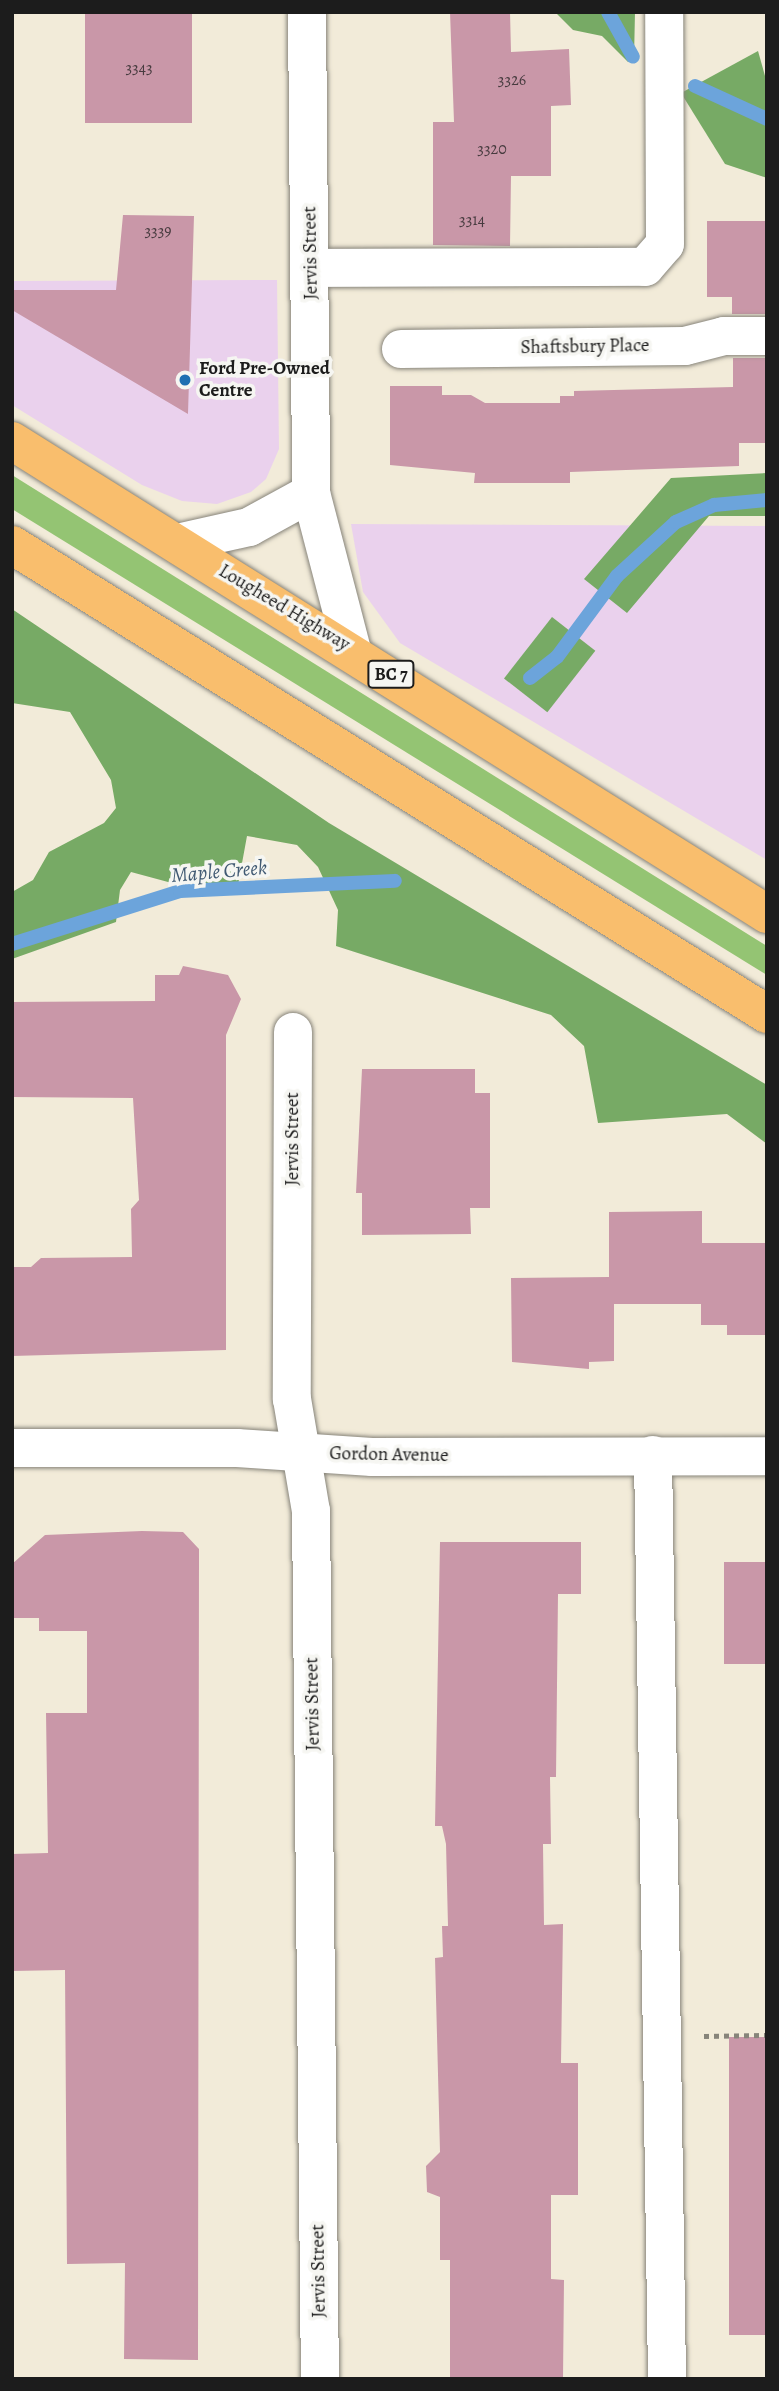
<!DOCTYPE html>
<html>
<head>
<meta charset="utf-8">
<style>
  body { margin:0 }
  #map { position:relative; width:779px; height:2391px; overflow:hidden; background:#f2ebd9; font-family:Alegreya,serif }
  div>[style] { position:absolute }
  .built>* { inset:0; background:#ead1ed }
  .green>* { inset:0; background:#94c473 }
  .forest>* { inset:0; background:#77aa65; transform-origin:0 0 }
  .stream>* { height:14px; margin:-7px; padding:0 7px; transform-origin:7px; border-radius:7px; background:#6ca4db }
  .building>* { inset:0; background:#c997a8; transform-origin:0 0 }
  .path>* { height:4.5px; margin-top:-2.25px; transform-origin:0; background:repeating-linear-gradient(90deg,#87847a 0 5px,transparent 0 10px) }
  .roads { filter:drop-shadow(0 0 2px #87847a) drop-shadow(0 0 2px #87847a) }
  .minor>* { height:38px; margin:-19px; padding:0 19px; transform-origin:19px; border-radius:19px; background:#fff }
  .major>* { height:38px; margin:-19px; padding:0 19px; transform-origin:19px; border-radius:19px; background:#f9be6d }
  .dots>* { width:19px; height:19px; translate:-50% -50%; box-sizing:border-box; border:4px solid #f6f6f2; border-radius:50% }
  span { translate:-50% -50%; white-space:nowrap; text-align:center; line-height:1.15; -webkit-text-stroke:7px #f6f6f2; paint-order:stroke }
  .number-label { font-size:16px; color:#473b3f }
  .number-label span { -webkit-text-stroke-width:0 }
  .shield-label span { padding:2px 5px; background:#f6f6f2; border:2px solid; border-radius:5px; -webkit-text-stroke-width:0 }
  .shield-label { font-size:18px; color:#1c1c1c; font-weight:700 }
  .street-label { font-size:19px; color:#1c1c1c }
  .poi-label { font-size:19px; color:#1c1c1c; font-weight:700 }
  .left { translate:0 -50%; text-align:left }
  .water-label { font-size:21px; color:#405972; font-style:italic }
  .frame { position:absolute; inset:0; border:14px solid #1c1c1c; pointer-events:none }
</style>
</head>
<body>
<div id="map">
  <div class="built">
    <div style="clip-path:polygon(277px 280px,279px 449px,266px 479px,251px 492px,217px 504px,182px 501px,142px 485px,12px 405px,12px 281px)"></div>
    <div style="clip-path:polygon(351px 524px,767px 526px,767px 860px,400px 643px,363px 592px)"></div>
  </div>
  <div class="green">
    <div style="clip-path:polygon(12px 475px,767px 946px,767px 975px,12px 509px)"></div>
  </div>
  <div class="forest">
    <div style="clip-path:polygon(555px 12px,635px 12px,634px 59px,628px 62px,602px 36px,573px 30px)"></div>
    <div style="clip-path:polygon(758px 51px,767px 83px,767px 178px,725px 164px,681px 93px)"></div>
    <div style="clip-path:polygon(767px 473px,767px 516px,709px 516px,627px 613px,584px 579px,671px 478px)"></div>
    <div style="clip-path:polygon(12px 609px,329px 823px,767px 1085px,767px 1144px,727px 1114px,598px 1123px,584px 1046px,551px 1015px,336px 946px,338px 910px,318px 867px,297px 845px,247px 836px,238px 885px,194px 889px,131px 872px,120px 890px,116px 922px,12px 959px,12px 892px,33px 880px,49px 852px,104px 823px,116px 808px,111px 780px,70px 712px,12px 703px)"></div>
    <div style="left:552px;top:617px;width:55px;height:78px;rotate:38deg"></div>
  </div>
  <div class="stream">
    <div style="left:608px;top:12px;width:51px;rotate:60.9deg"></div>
    <div style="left:695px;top:86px;width:79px;rotate:24.6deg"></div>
    <div style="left:530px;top:678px;width:34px;rotate:-38deg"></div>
    <div style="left:557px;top:657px;width:101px;rotate:-53.5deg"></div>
    <div style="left:617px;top:576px;width:80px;rotate:-42.5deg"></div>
    <div style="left:676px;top:522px;width:42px;rotate:-24.1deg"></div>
    <div style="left:714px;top:505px;width:53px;rotate:-5.4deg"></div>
    <div style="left:12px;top:944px;width:176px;rotate:-17.5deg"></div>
    <div style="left:180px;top:891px;width:215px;rotate:-2.7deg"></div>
  </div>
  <div class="building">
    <div style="left:85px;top:12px;width:107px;height:111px"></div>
    <div style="clip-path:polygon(450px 12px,510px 12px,511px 52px,569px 49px,571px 105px,551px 106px,551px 176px,511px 176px,510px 246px,433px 245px,433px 122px,454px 122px)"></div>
    <div style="clip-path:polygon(123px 215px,194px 216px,188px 414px,12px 310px,12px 290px,116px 290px)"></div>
    <div style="clip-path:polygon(707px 221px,767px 221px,767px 314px,732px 314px,732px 297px,707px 297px)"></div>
    <div style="clip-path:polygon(733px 358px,767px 358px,767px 443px,739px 443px,739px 466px,570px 472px,570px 483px,474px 483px,475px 473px,390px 465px,390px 386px,442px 386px,442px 395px,471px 395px,485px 403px,560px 403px,560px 396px,574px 396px,574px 391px,733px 387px)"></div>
    <div style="clip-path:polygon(183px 966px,228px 975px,241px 999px,226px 1035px,226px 1350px,12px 1356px,12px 1267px,31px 1267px,41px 1258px,132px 1257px,131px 1209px,139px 1200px,133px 1098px,12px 1097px,12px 1002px,155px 1001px,155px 975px,179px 975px)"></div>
    <div style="clip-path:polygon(362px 1069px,475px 1069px,475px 1093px,490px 1093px,490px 1208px,470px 1208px,471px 1234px,362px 1235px,362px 1193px,356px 1193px)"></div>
    <div style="clip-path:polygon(702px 1211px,702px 1243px,767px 1243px,767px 1335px,727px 1335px,727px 1325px,701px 1325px,701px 1304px,614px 1304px,614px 1361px,589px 1362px,589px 1369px,512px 1362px,511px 1278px,609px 1277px,609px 1212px)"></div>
    <div style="clip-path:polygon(142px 1531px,183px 1532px,199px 1549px,198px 2360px,124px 2359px,125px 2263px,67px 2264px,65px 1970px,12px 1971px,12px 1854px,48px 1853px,46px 1713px,87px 1713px,87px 1631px,39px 1631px,39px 1618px,12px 1618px,12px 1564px,45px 1535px)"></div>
    <div style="clip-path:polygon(440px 1542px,581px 1542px,581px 1594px,558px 1594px,556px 1777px,550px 1777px,551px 1844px,543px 1844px,544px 1925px,563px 1924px,561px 2063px,578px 2063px,578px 2195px,551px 2195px,551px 2279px,564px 2280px,563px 2379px,450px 2379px,450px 2260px,440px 2260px,440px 2197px,427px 2192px,426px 2166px,440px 2152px,435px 1958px,443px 1957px,442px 1926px,448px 1926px,446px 1844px,442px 1826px,435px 1826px)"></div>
    <div style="left:724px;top:1562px;width:43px;height:102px"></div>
    <div style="left:767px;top:2037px;width:298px;height:38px;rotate:90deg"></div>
  </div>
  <div class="path">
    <div style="left:704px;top:2036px;width:63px;rotate:-0.9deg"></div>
  </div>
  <div class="roads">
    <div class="minor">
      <div style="left:307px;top:12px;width:481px;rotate:89.5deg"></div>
      <div style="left:311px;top:493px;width:162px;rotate:75.4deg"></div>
      <div style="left:311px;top:268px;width:334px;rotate:-0.2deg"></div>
      <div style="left:645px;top:267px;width:30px;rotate:-49deg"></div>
      <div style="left:665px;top:244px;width:232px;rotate:-90.2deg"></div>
      <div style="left:401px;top:349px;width:284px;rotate:-0.6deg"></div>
      <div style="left:685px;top:346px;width:40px;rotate:-14.4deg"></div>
      <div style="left:724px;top:336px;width:43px"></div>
      <div style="left:177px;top:543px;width:74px;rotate:-12.5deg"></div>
      <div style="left:249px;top:527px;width:71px;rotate:-28.7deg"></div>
      <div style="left:293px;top:1032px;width:367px;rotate:90.2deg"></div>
      <div style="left:292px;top:1399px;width:114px;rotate:80.4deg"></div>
      <div style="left:311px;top:1511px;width:868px;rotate:89.41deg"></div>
      <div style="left:12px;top:1448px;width:225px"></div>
      <div style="left:237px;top:1448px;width:135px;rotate:3.8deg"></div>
      <div style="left:372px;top:1457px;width:395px;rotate:-0.1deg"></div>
      <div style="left:653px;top:1455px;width:924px;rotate:89.13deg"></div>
    </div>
    <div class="major">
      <div style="left:12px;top:441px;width:891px;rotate:32.07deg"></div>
      <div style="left:12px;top:545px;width:889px;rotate:31.85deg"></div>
    </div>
  </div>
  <div class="dots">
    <div style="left:185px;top:380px;background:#1f6fb2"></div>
  </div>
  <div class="number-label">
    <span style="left:139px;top:68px">3343</span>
    <span style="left:512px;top:80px">3326</span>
    <span style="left:492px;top:149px">3320</span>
    <span style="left:472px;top:220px">3314</span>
    <span style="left:158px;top:231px">3339</span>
  </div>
  <div class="shield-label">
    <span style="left:391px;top:674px">BC 7</span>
  </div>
  <div class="street-label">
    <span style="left:311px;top:253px;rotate:-91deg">Jervis Street</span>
    <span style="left:585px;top:347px;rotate:-1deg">Shaftsbury Place</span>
    <span style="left:284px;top:608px;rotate:31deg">Lougheed Highway</span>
    <span style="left:293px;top:1139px;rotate:-90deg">Jervis Street</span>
    <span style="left:389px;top:1455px;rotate:1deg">Gordon Avenue</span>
    <span style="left:313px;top:1704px;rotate:-91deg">Jervis Street</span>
    <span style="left:319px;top:2271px;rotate:-91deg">Jervis Street</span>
  </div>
  <div class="poi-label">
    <span class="left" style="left:199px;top:380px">Ford Pre-Owned<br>Centre</span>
  </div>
  <div class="water-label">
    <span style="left:219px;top:871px;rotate:-5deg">Maple Creek</span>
  </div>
  <div class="frame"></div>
</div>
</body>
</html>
